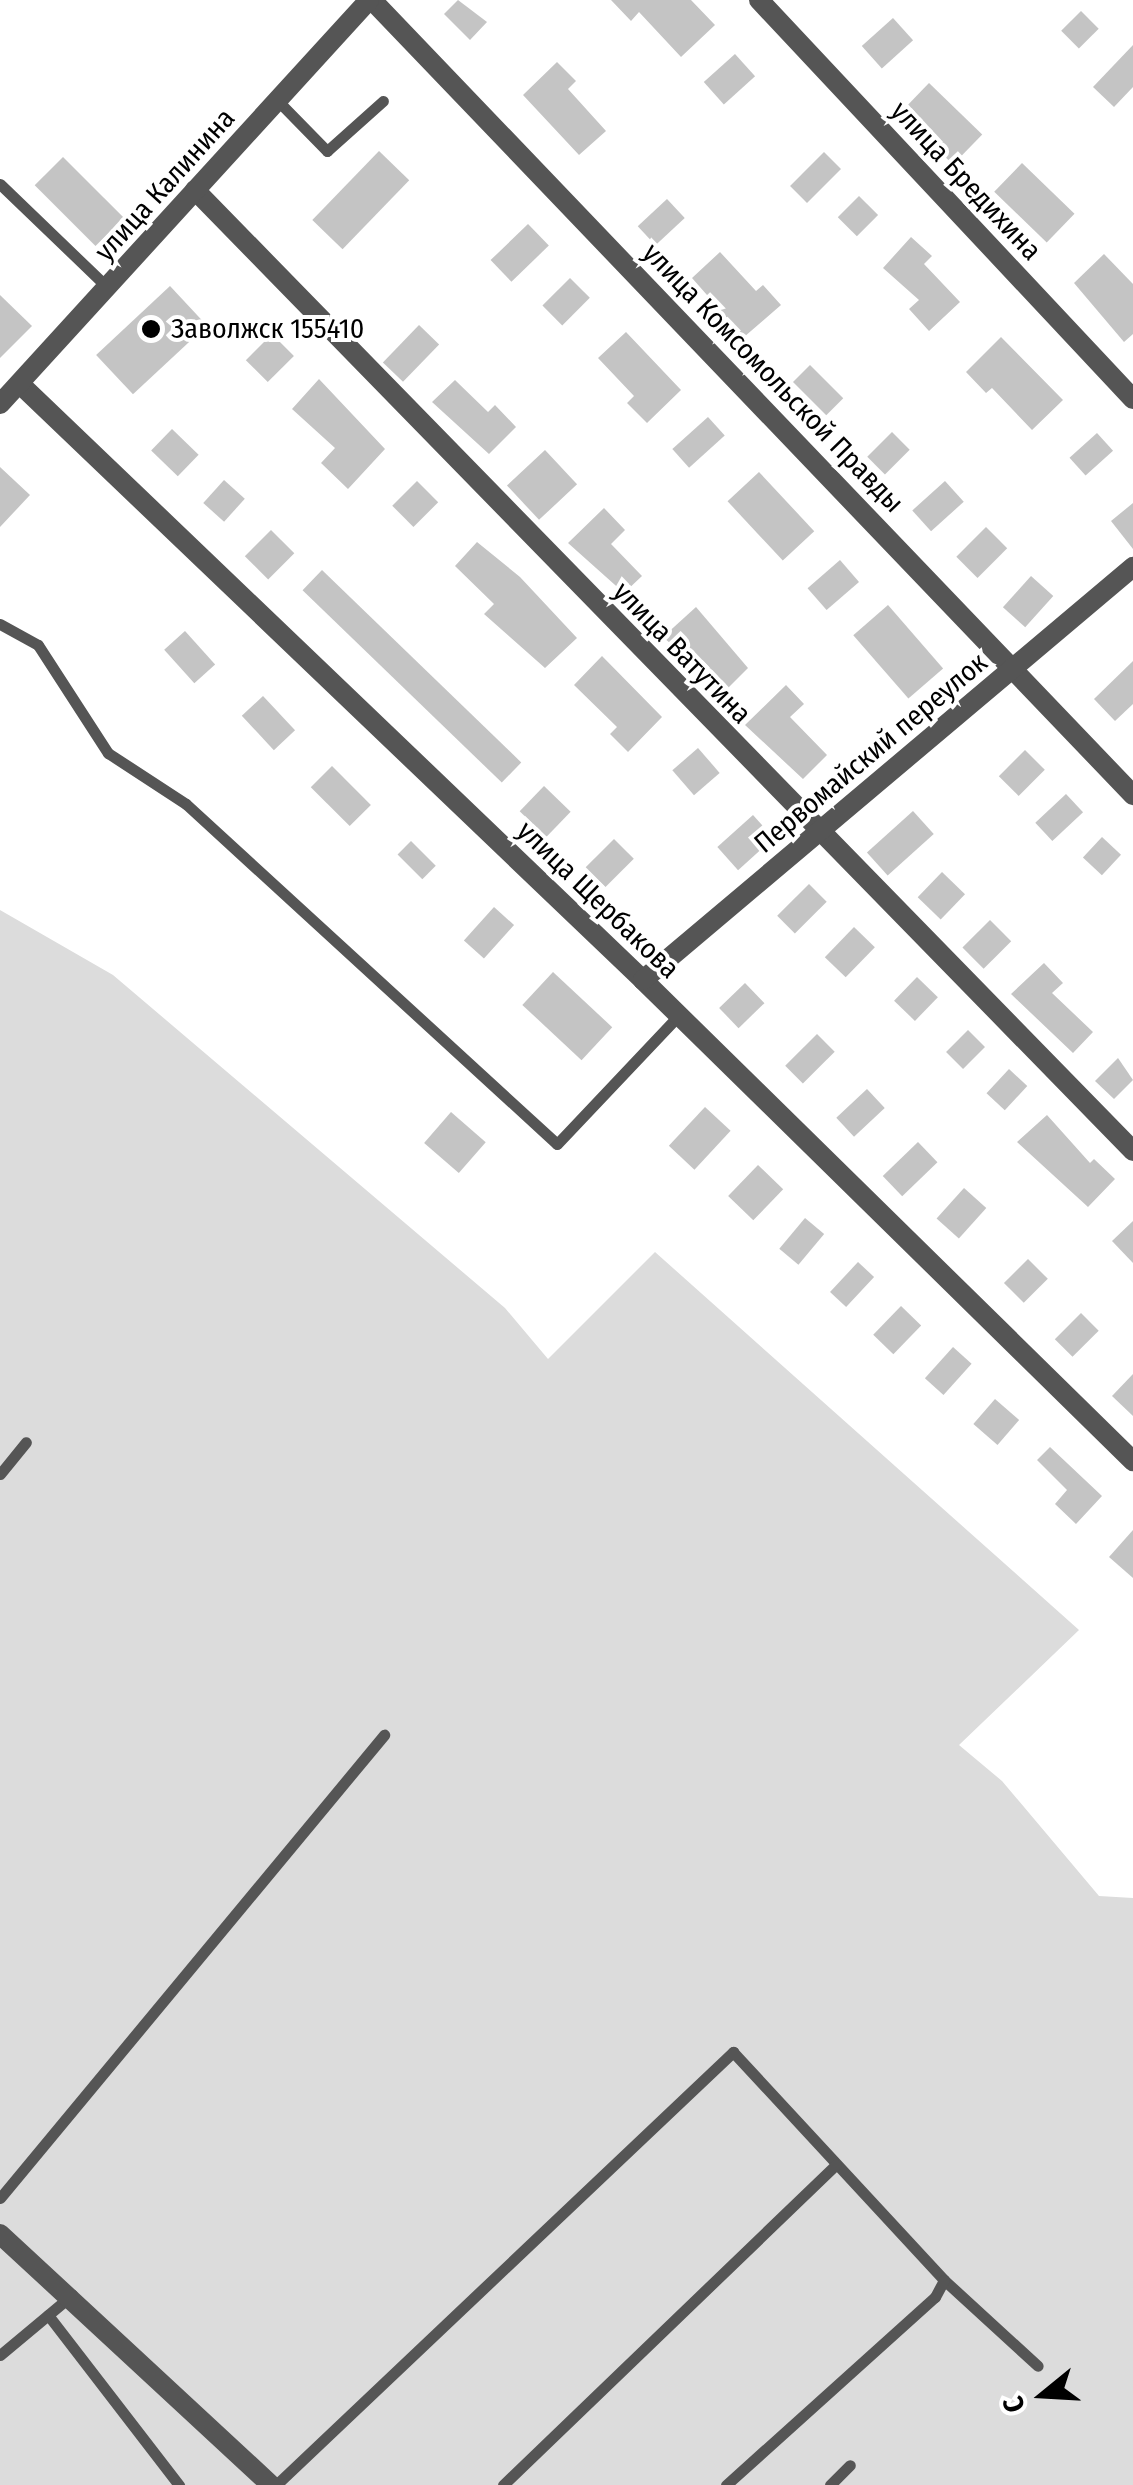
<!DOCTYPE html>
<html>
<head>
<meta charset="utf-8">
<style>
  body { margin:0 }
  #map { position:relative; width:1133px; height:2485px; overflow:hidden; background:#fff; font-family:"Fira Sans Condensed",sans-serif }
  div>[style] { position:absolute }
  .green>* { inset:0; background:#dcdcdc }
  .building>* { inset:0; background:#c4c4c4; transform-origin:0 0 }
  .lane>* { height:11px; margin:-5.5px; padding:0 5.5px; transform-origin:5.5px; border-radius:5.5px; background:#555 }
  .street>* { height:20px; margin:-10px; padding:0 10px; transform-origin:10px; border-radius:10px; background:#555 }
  .dots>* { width:28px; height:28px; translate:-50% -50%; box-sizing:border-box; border:5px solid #fff; border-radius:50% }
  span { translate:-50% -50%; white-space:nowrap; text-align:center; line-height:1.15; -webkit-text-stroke:8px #fff; paint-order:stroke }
  .street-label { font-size:28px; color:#000 }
  .poi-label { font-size:28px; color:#000 }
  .left { translate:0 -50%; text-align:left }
  .north { position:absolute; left:993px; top:2345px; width:100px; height:100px; -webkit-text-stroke:8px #fff; paint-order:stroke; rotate:252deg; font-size:28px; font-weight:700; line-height:40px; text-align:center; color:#000 }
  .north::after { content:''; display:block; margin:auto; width:35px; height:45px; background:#000; clip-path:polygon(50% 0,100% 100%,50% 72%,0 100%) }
</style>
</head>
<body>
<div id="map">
  <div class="green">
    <div style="clip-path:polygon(0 910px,113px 975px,505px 1308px,548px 1359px,655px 1252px,1079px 1630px,959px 1745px,1002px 1781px,1099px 1896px,1133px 1898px,1133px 2485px,0 2485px)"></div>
  </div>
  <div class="building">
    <div style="clip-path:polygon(458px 0,487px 22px,470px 40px,444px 14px)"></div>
    <div style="clip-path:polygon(611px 0,691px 0,715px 25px,681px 57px,639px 12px,631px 21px)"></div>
    <div style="left:1081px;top:11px;width:25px;height:28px;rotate:45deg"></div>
    <div style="left:893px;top:18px;width:30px;height:42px;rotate:48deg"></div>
    <div style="clip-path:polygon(1133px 45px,1133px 87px,1114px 107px,1093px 87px)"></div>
    <div style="left:735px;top:54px;width:30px;height:42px;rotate:48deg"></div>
    <div style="clip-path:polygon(557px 62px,576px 81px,568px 89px,606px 131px,579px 155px,523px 95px)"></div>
    <div style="left:929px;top:83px;width:74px;height:42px;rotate:44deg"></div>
    <div style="left:379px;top:151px;width:42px;height:96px;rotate:44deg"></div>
    <div style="left:824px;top:152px;width:24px;height:48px;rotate:45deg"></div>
    <div style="left:63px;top:157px;width:86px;height:40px;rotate:45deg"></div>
    <div style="left:1022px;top:163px;width:73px;height:40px;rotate:44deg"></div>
    <div style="left:859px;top:196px;width:27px;height:30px;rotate:45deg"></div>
    <div style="left:667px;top:199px;width:26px;height:40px;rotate:47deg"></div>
    <div style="left:528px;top:224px;width:30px;height:52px;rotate:46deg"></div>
    <div style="clip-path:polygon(911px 237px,932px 256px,924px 264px,960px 302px,929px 331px,909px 309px,919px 300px,883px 268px)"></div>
    <div style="clip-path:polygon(720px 252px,756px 291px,763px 285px,781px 305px,744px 337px,692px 278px)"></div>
    <div style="clip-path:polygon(1104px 254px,1133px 284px,1133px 334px,1124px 342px,1074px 283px)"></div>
    <div style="left:570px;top:278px;width:28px;height:39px;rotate:45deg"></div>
    <div style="left:170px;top:286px;width:54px;height:101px;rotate:47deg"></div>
    <div style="clip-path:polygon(0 295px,32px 326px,0 358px)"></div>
    <div style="left:419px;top:325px;width:28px;height:52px;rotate:44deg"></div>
    <div style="clip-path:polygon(626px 332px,681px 390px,647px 423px,627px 403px,634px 396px,598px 358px)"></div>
    <div style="left:272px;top:334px;width:31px;height:37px;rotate:45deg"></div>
    <div style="clip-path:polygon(1001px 337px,1063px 400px,1032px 430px,992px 388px,986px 393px,966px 372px)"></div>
    <div style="left:810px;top:365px;width:47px;height:24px;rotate:45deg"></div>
    <div style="clip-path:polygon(319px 379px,385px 449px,348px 489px,321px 463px,335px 448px,292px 409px)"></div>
    <div style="clip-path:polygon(455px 380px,488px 412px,495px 405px,516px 427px,489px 454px,432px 402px)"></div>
    <div style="left:708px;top:417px;width:25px;height:48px;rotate:48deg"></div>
    <div style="left:172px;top:429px;width:37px;height:30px;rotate:44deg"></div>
    <div style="left:892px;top:432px;width:25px;height:35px;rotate:45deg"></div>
    <div style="left:1097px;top:433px;width:24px;height:37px;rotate:48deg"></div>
    <div style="left:545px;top:450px;width:47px;height:52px;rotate:47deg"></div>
    <div style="clip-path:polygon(0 467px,30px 495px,0 527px)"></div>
    <div style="left:759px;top:472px;width:81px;height:43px;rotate:47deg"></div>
    <div style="left:224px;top:480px;width:28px;height:31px;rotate:42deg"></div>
    <div style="left:417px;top:481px;width:30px;height:35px;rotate:45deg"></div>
    <div style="left:945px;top:481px;width:28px;height:44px;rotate:48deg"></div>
    <div style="clip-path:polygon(1133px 503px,1133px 549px,1111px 521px)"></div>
    <div style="clip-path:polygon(604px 508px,625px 530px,611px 544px,642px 576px,624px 593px,568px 543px)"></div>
    <div style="left:986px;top:527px;width:30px;height:42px;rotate:45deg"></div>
    <div style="left:271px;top:530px;width:33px;height:37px;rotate:45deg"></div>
    <div style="clip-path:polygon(477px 542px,520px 577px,577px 638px,545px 668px,484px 614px,494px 604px,455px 566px)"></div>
    <div style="left:840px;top:560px;width:29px;height:43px;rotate:49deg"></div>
    <div style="left:322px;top:570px;width:277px;height:28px;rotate:44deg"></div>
    <div style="left:1031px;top:576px;width:30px;height:42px;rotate:42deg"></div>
    <div style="left:888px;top:605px;width:84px;height:46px;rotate:49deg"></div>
    <div style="clip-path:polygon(696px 607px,748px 668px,725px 691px,663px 637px)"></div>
    <div style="left:185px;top:631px;width:45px;height:28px;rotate:48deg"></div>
    <div style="clip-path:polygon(602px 656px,662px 717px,628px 752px,610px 734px,617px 727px,574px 685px)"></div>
    <div style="clip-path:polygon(1133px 661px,1133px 704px,1115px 721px,1094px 699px)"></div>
    <div style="clip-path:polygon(786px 685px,804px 704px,790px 717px,827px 755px,803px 779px,745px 725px)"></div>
    <div style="left:263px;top:696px;width:47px;height:29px;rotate:47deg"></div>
    <div style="left:698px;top:748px;width:33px;height:34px;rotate:49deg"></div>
    <div style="left:1025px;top:750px;width:28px;height:37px;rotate:45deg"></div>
    <div style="left:332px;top:766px;width:55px;height:30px;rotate:45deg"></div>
    <div style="left:544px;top:786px;width:37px;height:35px;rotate:44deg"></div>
    <div style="left:1066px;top:794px;width:25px;height:42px;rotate:47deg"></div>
    <div style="left:913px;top:811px;width:31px;height:62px;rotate:48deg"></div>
    <div style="left:753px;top:815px;width:31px;height:48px;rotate:48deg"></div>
    <div style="left:1102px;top:837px;width:26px;height:28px;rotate:43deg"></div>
    <div style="left:614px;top:839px;width:28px;height:40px;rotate:45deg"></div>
    <div style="left:411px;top:841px;width:35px;height:19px;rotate:45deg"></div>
    <div style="left:942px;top:872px;width:32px;height:35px;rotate:44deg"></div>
    <div style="left:809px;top:884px;width:25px;height:45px;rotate:45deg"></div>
    <div style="left:494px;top:907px;width:27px;height:45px;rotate:42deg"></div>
    <div style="left:990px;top:920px;width:30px;height:39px;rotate:45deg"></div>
    <div style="left:854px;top:927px;width:29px;height:42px;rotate:44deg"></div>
    <div style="clip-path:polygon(1044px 963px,1063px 983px,1052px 993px,1093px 1032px,1073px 1053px,1011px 994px)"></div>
    <div style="left:553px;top:972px;width:81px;height:45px;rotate:43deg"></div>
    <div style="left:917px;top:977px;width:29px;height:33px;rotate:44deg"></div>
    <div style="left:745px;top:983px;width:28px;height:36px;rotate:46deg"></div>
    <div style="left:968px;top:1030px;width:24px;height:31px;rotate:45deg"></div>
    <div style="left:817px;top:1034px;width:25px;height:45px;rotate:45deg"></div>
    <div style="clip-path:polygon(1118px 1058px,1133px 1080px,1114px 1099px,1095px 1081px)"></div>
    <div style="left:1009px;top:1069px;width:25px;height:33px;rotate:43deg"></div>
    <div style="left:867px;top:1089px;width:26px;height:42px;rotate:47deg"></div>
    <div style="left:705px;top:1107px;width:35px;height:53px;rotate:43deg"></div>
    <div style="left:451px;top:1112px;width:46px;height:41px;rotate:41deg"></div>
    <div style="clip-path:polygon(1047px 1115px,1090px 1163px,1094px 1159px,1115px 1179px,1088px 1207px,1017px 1142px)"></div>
    <div style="left:918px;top:1142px;width:28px;height:49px;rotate:46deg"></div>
    <div style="left:758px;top:1165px;width:35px;height:43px;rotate:44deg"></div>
    <div style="left:964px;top:1188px;width:30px;height:41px;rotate:42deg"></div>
    <div style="left:805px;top:1218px;width:25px;height:40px;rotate:40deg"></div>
    <div style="clip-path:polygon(1133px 1221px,1133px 1263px,1112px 1241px)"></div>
    <div style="left:1028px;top:1259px;width:28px;height:34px;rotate:45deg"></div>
    <div style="left:858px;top:1262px;width:22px;height:41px;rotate:43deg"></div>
    <div style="left:901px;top:1306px;width:28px;height:40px;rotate:44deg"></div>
    <div style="left:1081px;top:1313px;width:25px;height:37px;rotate:45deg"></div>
    <div style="left:953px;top:1347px;width:25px;height:42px;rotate:42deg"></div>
    <div style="clip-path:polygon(1133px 1374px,1133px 1416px,1112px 1396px)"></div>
    <div style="left:995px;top:1399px;width:32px;height:33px;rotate:41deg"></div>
    <div style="clip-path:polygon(1050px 1447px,1102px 1496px,1076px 1524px,1055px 1504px,1067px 1490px,1037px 1460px)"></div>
    <div style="clip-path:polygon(1133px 1530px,1133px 1578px,1109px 1557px)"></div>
  </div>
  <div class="lane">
    <div style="left:278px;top:101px;width:70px;rotate:45.6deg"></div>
    <div style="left:327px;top:151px;width:75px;rotate:-41.8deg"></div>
    <div style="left:0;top:184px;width:150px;rotate:43.9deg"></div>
    <div style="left:0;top:624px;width:43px;rotate:28.9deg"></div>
    <div style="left:38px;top:645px;width:129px;rotate:57.1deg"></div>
    <div style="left:108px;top:753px;width:93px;rotate:33.2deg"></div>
    <div style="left:186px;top:804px;width:503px;rotate:42.5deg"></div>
    <div style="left:557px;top:1144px;width:176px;rotate:-46.6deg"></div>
    <div style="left:0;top:1474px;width:41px;rotate:-50.9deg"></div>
    <div style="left:0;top:2198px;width:602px;rotate:-50.33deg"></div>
    <div style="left:48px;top:2315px;width:215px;rotate:52.4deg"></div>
    <div style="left:0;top:2355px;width:94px;rotate:-39.8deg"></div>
    <div style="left:276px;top:2485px;width:630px;rotate:-43.46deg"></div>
    <div style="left:733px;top:2052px;width:311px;rotate:47.2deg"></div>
    <div style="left:944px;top:2280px;width:127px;rotate:42.5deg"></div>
    <div style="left:503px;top:2485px;width:462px;rotate:-43.9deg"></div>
    <div style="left:726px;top:2485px;width:281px;rotate:-42deg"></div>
    <div style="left:935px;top:2297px;width:19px;rotate:-62deg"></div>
    <div style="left:830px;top:2485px;width:28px;rotate:-45deg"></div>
  </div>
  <div class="street">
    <div style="left:372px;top:0;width:1101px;rotate:46.25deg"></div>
    <div style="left:759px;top:0;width:547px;rotate:46.85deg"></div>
    <div style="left:195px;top:190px;width:1343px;rotate:45.69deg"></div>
    <div style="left:20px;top:384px;width:862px;rotate:43.73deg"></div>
    <div style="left:643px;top:980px;width:687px;rotate:44.47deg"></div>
    <div style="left:0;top:404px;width:547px;rotate:-47.59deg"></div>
    <div style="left:643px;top:980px;width:641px;rotate:-40.13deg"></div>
    <div style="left:0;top:2234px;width:369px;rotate:42.8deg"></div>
  </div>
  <div class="dots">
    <div style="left:151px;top:329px;background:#000"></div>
  </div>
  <div class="street-label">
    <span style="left:966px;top:181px;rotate:47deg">улица Бредихина</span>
    <span style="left:165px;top:185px;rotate:-48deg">улица Калинина</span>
    <span style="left:773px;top:378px;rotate:46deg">улица Комсомольской Правды</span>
    <span style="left:682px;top:653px;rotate:46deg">улица Ватутина</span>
    <span style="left:871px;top:753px;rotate:-40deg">Первомайский переулок</span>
    <span style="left:598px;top:900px;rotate:44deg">улица Щербакова</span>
  </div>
  <div class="poi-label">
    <span class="left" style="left:171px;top:329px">Заволжск 155410</span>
  </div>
  <div class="north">С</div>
</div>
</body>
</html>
